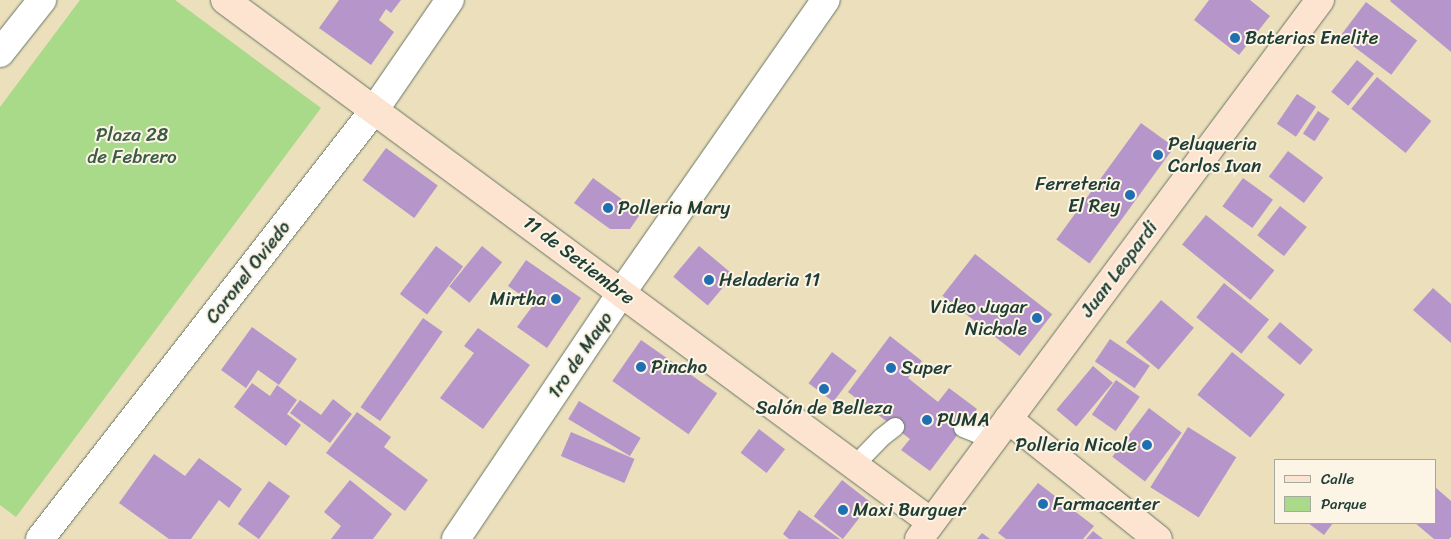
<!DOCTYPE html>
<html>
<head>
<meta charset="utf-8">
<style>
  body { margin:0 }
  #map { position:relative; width:1451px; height:539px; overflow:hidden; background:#ebdfbc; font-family:Sriracha,sans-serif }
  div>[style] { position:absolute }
  .green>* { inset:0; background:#a8da89 }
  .building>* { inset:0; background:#b696ca; transform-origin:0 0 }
  .roads { filter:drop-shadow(0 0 1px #667664) drop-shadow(0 0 1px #667664) }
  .service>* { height:18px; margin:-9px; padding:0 9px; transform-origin:9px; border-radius:9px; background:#fff }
  .minor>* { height:28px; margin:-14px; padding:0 14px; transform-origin:14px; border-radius:14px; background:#fff }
  .tertiary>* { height:28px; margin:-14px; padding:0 14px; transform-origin:14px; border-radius:14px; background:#fff }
  .secondary>* { height:28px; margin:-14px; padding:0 14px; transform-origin:14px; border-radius:14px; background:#fde4d1 }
  .dots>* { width:14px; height:14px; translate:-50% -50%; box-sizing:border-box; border:2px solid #fcf5e5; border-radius:50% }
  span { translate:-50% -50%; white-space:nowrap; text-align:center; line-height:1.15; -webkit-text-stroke:4px #fcf5e5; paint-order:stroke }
  .poi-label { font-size:19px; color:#1f3d34 }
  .left { translate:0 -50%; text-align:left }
  .right { translate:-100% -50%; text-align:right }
  .park-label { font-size:19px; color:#3a5c45 }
  .street-label { font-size:19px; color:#1f3d34 }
  .legend { position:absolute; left:1274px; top:459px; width:162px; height:65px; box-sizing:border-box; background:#fcf5e5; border:1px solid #a4ab9e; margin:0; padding:6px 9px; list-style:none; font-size:15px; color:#1f3d34 }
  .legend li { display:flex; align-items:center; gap:10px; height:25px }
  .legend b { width:25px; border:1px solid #a4ab9e }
</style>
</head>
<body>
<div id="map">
  <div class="green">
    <div style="clip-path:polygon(80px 0,175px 0,321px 108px,16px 517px,0 505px,0 107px)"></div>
  </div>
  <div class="building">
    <div style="clip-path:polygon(339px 0,401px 0,391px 13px,386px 9px,379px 20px,394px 32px,371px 65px,319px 28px)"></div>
    <div style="clip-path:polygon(1209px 0,1250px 0,1270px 16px,1239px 55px,1194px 20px)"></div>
    <div style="clip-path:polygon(1391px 0,1451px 0,1451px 52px,1390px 1px)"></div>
    <div style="left:1366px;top:2px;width:64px;height:43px;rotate:37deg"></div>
    <div style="left:1357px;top:60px;width:22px;height:41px;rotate:39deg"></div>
    <div style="left:1377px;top:77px;width:70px;height:41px;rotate:39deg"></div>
    <div style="left:1297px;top:94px;width:23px;height:36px;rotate:34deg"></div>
    <div style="left:1318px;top:111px;width:14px;height:27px;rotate:34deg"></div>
    <div style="left:1141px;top:123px;width:41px;height:144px;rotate:36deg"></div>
    <div style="left:386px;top:148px;width:64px;height:40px;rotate:36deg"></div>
    <div style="left:1288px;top:151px;width:44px;height:32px;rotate:37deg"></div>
    <div style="clip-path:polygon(593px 178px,641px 213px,630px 229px,610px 229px,574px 203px)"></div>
    <div style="left:1243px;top:178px;width:37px;height:35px;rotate:36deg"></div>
    <div style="left:1280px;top:206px;width:34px;height:37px;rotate:38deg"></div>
    <div style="left:1206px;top:215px;width:88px;height:38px;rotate:39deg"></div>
    <div style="left:436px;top:246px;width:34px;height:60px;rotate:37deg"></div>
    <div style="left:482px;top:246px;width:26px;height:52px;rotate:39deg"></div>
    <div style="left:699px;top:246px;width:45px;height:40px;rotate:40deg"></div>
    <div style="left:975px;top:254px;width:98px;height:53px;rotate:38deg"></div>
    <div style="clip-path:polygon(526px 260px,581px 298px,547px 348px,517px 327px,534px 304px,508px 286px)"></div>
    <div style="left:1224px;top:283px;width:58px;height:44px;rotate:39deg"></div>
    <div style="clip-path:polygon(1433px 288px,1451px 304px,1451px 343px,1413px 310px)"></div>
    <div style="left:1161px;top:300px;width:43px;height:55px;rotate:40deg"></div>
    <div style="left:423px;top:318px;width:24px;height:109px;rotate:35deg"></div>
    <div style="left:1280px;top:322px;width:43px;height:20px;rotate:40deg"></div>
    <div style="clip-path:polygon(252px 327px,297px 359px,279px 385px,258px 370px,246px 388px,221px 370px)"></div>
    <div style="clip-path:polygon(478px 328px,530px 365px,483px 429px,440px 398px,474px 353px,464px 346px)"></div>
    <div style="clip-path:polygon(890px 336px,922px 361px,908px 378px,938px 402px,949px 388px,977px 409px,930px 471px,901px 450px,910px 439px,848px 392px)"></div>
    <div style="left:1110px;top:339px;width:48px;height:27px;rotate:34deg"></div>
    <div style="left:641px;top:340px;width:93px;height:50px;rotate:35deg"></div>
    <div style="left:832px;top:352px;width:31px;height:39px;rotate:37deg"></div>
    <div style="left:1232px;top:352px;width:68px;height:55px;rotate:39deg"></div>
    <div style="left:1093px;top:366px;width:26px;height:57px;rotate:40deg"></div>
    <div style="left:1116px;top:380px;width:29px;height:42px;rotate:35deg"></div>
    <div style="clip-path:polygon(252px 383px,270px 396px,277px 385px,297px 400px,287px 414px,301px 425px,286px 446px,234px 407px)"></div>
    <div style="clip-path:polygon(333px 399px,352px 414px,330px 443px,290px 413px,300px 400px,321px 415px)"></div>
    <div style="left:579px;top:401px;width:72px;height:21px;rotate:31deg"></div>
    <div style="left:1149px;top:408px;width:41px;height:61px;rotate:37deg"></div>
    <div style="clip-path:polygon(357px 412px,391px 437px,384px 447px,428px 480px,405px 511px,326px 453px)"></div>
    <div style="left:1188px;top:427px;width:57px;height:71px;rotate:32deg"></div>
    <div style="left:759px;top:429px;width:33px;height:30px;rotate:38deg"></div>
    <div style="left:571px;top:432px;width:69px;height:26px;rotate:23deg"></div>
    <div style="clip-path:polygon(154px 454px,185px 476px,199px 458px,242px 489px,229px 508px,219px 500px,191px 539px,169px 539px,119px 503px)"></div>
    <div style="clip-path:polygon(350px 480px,392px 514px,373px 539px,331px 539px,341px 526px,324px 512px)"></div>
    <div style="left:842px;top:480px;width:37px;height:46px;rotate:38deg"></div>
    <div style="left:269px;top:481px;width:26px;height:53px;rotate:36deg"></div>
    <div style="clip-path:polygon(1038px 483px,1094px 526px,1083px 539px,1006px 539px,998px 533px)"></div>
    <div style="clip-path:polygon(1435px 487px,1451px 501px,1451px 537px,1449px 539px,1434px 539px,1415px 523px,1435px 523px)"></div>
    <div style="clip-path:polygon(799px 510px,840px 539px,789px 539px,783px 534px)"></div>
    <div style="clip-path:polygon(1308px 523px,1333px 523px,1324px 535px)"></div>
    <div style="clip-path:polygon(1093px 531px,1103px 539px,1086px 539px)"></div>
    <div style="clip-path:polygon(982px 533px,990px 539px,977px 539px)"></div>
  </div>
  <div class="roads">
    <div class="service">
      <div style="left:963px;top:428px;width:32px;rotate:22deg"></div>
      <div style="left:855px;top:465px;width:37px;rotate:-46deg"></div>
      <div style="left:881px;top:438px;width:18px;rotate:-38deg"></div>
    </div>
    <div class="minor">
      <div style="left:40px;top:539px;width:545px;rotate:-52.08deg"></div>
      <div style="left:375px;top:109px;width:132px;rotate:-55.5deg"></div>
      <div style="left:456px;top:539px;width:298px;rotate:-56.1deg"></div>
    </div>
    <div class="tertiary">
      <div style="left:0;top:53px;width:68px;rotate:-51.6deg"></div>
      <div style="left:622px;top:292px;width:356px;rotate:-55.1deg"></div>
    </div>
    <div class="secondary">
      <div style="left:225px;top:0;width:878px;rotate:36.48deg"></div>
      <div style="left:1008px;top:419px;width:192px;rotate:38.7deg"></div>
      <div style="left:919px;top:539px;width:672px;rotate:-53.35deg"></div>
    </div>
  </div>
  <div class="dots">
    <div style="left:1235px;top:38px;background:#1f6fb2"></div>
    <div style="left:1158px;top:155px;background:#1f6fb2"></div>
    <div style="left:1130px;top:195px;background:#1f6fb2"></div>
    <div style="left:608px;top:208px;background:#1f6fb2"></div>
    <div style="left:709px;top:280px;background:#1f6fb2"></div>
    <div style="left:556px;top:299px;background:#1f6fb2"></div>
    <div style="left:1037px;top:318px;background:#1f6fb2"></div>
    <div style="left:641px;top:367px;background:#1f6fb2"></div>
    <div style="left:891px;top:368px;background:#1f6fb2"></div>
    <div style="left:824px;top:389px;background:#1f6fb2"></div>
    <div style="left:927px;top:420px;background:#1f6fb2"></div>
    <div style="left:1147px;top:445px;background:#1f6fb2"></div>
    <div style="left:1043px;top:504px;background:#1f6fb2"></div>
    <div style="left:843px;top:510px;background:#1f6fb2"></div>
  </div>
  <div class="poi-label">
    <span class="left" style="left:1245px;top:38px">Baterias Enelite</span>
    <span class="left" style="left:1168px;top:155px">Peluqueria<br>Carlos Ivan</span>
    <span class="right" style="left:1120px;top:195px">Ferreteria<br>El Rey</span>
    <span class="left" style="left:618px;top:208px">Polleria Mary</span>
    <span class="left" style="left:719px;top:280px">Heladeria 11</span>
    <span class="right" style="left:546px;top:299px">Mirtha</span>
    <span class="right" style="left:1027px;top:318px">Video Jugar<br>Nichole</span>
    <span class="left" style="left:651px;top:367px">Pincho</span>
    <span class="left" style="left:901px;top:368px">Super</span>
    <span style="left:824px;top:408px">Salón de Belleza</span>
    <span class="left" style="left:937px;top:420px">PUMA</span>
    <span class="right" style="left:1137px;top:445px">Polleria Nicole</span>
    <span class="left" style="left:1053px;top:504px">Farmacenter</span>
    <span class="left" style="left:853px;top:510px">Maxi Burguer</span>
  </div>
  <div class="park-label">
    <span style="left:132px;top:146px">Plaza 28<br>de Febrero</span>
  </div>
  <div class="street-label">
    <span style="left:579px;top:260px;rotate:37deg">11 de Setiembre</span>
    <span style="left:1119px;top:269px;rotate:-53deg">Juan Leopardi</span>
    <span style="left:248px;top:272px;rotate:-52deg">Coronel Oviedo</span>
    <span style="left:580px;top:355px;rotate:-56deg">1ro de Mayo</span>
  </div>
  <ul class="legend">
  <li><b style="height:6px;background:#fde4d1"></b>Calle</li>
  <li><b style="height:14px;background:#a8da89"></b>Parque</li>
  </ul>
</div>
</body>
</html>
